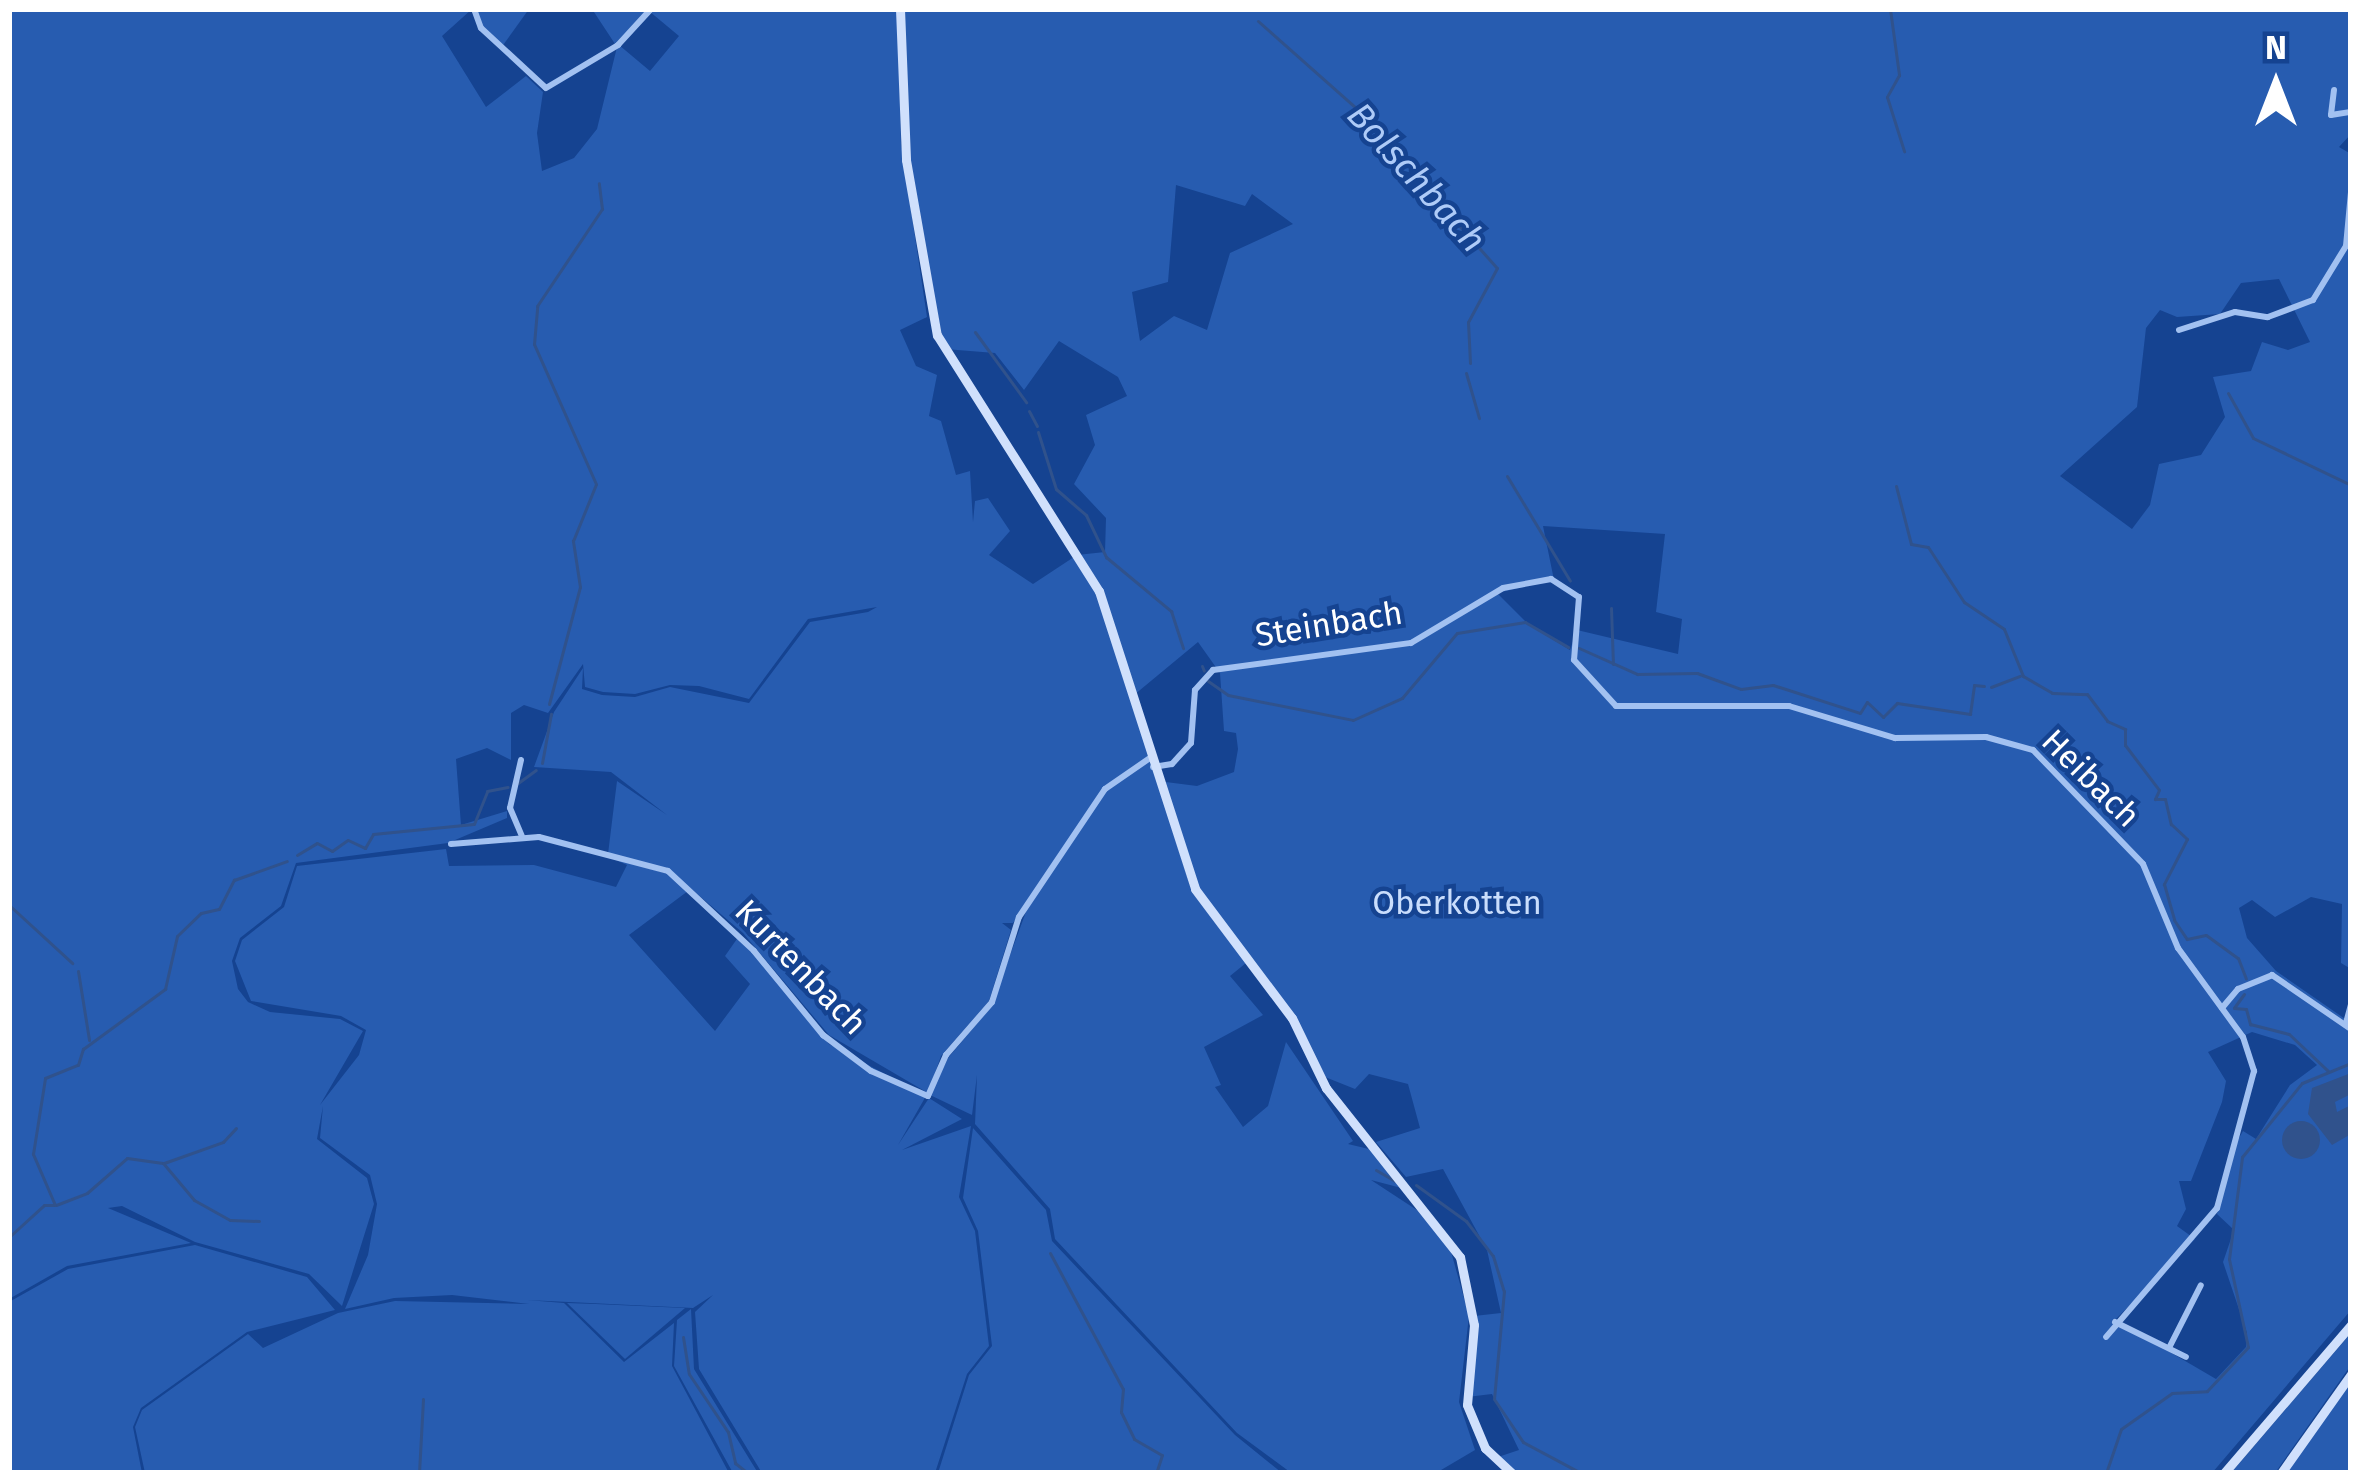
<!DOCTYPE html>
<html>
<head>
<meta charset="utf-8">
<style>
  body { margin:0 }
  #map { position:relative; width:2360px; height:1482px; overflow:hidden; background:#154391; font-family:"Fira Sans",sans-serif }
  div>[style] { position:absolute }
  .green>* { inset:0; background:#275cb0 }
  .water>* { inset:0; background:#30528c }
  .round { border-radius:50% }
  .stream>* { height:3px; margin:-1.5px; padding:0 1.5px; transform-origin:1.5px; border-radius:1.5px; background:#30528c }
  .street>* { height:6px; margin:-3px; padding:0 3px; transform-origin:3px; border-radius:3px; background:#a2c1f1 }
  .secondary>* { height:9px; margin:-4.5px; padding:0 4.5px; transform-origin:4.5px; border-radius:4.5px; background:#d0e0fc }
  span { translate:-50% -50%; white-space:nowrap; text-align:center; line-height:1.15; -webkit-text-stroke:9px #154391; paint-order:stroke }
  .street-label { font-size:33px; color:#fff }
  .park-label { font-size:33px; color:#c9ddfc }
  .water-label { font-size:36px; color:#aecbf8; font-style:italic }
  .frame { position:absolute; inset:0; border:12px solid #fff; pointer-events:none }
  .north { position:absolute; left:2216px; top:24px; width:120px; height:120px; -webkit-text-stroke:9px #154391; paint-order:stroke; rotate:0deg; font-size:33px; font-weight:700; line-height:48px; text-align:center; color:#fff }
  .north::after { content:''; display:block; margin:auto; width:42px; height:54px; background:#fff; clip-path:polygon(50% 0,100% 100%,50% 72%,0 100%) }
</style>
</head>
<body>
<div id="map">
  <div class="green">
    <div style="clip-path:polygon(evenodd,9px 9px,472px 9px,442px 36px,486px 107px,526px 76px,543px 92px,537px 133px,542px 171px,574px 158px,597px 129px,617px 47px,592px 9px,898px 9px,901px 143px,927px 317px,900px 330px,916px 366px,937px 375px,929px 416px,941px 421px,956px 475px,970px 471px,973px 522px,975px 501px,988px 498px,1010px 531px,989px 555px,1033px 584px,1077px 555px,1105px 552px,1106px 518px,1074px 484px,1095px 445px,1086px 415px,1127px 396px,1118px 377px,1059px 341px,1024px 390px,995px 353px,945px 349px,909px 178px,902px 9px,2351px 9px,2351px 134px,2339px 147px,2351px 154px,2351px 969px,2341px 963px,2342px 904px,2311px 897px,2275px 917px,2252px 900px,2239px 908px,2247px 938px,2276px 971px,2351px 1023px,2351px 1310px,2212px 1473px,1514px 1473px,1495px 1458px,1519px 1450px,1492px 1394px,1467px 1397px,1474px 1316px,1501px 1313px,1487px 1250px,1443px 1169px,1406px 1177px,1376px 1142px,1420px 1128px,1408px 1084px,1369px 1074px,1355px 1089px,1320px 1075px,1298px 1027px,1200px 895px,1170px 823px,1192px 892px,1246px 963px,1230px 976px,1263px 1015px,1204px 1047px,1221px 1085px,1215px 1087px,1243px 1127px,1268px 1106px,1286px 1042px,1353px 1141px,1348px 1144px,1373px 1150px,1409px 1190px,1371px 1180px,1426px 1216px,1450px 1248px,1469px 1316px,1459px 1402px,1475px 1450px,1436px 1473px,1290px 1472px,1237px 1433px,1055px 1239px,1050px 1209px,975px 1124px,977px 1075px,972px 1115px,930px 1095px,948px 1058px,991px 1007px,1031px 898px,1013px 923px,1002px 923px,1011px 930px,989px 1001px,941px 1056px,928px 1093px,829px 1035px,743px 933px,669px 870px,608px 854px,617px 781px,667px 815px,611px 772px,534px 767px,554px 712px,583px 668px,582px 689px,602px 695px,635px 697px,670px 687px,749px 703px,810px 622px,868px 612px,877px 607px,808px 619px,749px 699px,699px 686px,670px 685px,635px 694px,603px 692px,585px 687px,583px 664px,548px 713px,524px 705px,511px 713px,511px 760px,487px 748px,456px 759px,461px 825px,507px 811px,507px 818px,448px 843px,296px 863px,281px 906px,240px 938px,232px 961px,238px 989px,248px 1002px,270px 1012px,340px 1019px,363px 1031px,320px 1105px,359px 1055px,366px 1030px,341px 1016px,251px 1001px,235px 961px,242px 940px,284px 907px,297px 866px,446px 849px,449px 866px,534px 865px,616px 887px,627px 865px,609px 857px,668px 874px,688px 891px,629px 935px,715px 1031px,750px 984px,725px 956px,739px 936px,829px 1044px,926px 1096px,898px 1145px,929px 1098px,962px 1119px,902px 1150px,971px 1126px,959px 1197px,975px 1231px,989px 1346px,967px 1374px,935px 1473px,762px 1473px,699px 1369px,695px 1312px,713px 1295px,693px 1308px,527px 1300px,564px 1303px,624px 1362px,674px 1323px,672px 1366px,729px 1473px,145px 1473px,135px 1427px,142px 1410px,248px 1334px,263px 1348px,338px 1313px,395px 1301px,529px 1304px,452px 1295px,394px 1298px,345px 1309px,368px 1255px,377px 1204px,370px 1175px,320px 1138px,323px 1106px,317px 1139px,367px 1178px,374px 1204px,342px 1306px,309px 1274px,195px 1242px,122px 1206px,108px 1208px,191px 1243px,67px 1266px,9px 1299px,9px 9px,649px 11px,679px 36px,650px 71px,619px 45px,649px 11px,9px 9px,1176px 185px,1245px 206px,1252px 194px,1293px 224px,1230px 253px,1207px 330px,1174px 316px,1140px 341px,1132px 292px,1168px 282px,1176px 185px,9px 9px,2279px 279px,2310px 342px,2288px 350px,2262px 342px,2251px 371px,2213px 377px,2225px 417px,2201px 455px,2159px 464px,2150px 505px,2132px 529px,2060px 476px,2137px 407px,2146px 328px,2160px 310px,2177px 317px,2220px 314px,2241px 283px,2279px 279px,9px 9px,1543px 526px,1665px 534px,1656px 612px,1682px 619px,1678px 654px,1577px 630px,1570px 650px,1529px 625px,1497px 593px,1554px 580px,1543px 526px,9px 9px,1198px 642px,1220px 673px,1224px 731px,1236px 733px,1238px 749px,1234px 772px,1197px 786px,1158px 781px,1134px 695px,1198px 642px,9px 9px,2252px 1032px,2295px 1045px,2317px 1065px,2290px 1085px,2256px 1139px,2243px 1131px,2231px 1152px,2217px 1214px,2234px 1230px,2223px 1262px,2247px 1333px,2246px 1347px,2216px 1379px,2115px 1320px,2195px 1239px,2177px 1226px,2186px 1209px,2179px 1181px,2191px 1181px,2222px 1102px,2226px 1081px,2208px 1052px,2252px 1032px)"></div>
    <div style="clip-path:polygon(473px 9px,529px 9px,501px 48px,480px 29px)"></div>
    <div style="clip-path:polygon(973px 1128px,1046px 1210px,1052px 1241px,1235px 1435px,1282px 1473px,938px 1473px,969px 1375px,992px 1346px,978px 1231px,963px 1198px)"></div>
    <div style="clip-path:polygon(195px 1245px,307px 1277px,335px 1310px,247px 1332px,141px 1408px,133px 1427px,142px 1473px,9px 1473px,9px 1302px,68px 1269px)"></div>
    <div style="clip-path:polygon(567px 1303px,596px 1304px,685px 1308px,625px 1359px)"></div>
    <div style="clip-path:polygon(691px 1309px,694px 1369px,758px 1473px,733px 1473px,674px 1366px,677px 1320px)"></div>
    <div style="clip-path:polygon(2351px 1333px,2351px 1365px,2275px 1473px,2231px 1473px)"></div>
    <div style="clip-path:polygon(2351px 1380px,2351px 1473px,2286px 1473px)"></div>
  </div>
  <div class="water">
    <div style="clip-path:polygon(2351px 1073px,2351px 1094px,2335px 1102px,2337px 1112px,2351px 1105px,2351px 1134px,2332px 1145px,2308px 1114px,2312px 1088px)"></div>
    <div class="round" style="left:2282px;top:1121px;width:38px;height:38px"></div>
  </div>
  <div class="stream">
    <div style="left:1890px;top:9px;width:67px;rotate:82.2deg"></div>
    <div style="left:1899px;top:75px;width:25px;rotate:119deg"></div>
    <div style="left:1887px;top:97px;width:57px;rotate:72.5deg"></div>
    <div style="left:1258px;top:21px;width:169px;rotate:41.6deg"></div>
    <div style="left:1384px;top:133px;width:32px;rotate:62deg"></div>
    <div style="left:1399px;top:161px;width:29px;rotate:29deg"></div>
    <div style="left:1424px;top:175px;width:12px;rotate:85deg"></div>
    <div style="left:1425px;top:187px;width:108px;rotate:48.4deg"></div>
    <div style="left:1497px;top:268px;width:61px;rotate:118.2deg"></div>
    <div style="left:1468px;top:322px;width:41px;rotate:87.2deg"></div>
    <div style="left:975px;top:332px;width:87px;rotate:53.9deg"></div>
    <div style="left:1466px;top:373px;width:47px;rotate:73.9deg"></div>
    <div style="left:2228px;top:393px;width:51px;rotate:60.9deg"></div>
    <div style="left:2253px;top:438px;width:109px;rotate:25.6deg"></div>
    <div style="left:1029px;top:411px;width:17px;rotate:62deg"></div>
    <div style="left:1038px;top:432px;width:60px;rotate:72.5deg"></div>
    <div style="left:1056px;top:489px;width:40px;rotate:41deg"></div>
    <div style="left:1086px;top:515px;width:47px;rotate:64.5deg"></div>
    <div style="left:1106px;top:557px;width:85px;rotate:39.7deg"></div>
    <div style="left:1171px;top:611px;width:39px;rotate:72deg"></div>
    <div style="left:1507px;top:476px;width:122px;rotate:59deg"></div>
    <div style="left:1896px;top:486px;width:60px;rotate:75.5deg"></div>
    <div style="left:1911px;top:544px;width:17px;rotate:10deg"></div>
    <div style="left:1928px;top:547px;width:66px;rotate:56.8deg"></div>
    <div style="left:1964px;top:602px;width:48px;rotate:34deg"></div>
    <div style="left:2004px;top:629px;width:51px;rotate:68deg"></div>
    <div style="left:2023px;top:676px;width:34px;rotate:30deg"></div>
    <div style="left:2052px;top:693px;width:35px;rotate:2deg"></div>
    <div style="left:2087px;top:694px;width:34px;rotate:53deg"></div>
    <div style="left:2107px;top:721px;width:20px;rotate:24deg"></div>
    <div style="left:2125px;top:729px;width:16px;rotate:90deg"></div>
    <div style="left:2125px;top:745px;width:56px;rotate:52.9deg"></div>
    <div style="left:2159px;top:790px;width:10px;rotate:114deg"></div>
    <div style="left:2155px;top:799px;width:10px"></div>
    <div style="left:2165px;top:799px;width:26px;rotate:77deg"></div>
    <div style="left:2171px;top:824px;width:22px;rotate:43deg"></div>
    <div style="left:2187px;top:839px;width:51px;rotate:117.1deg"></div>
    <div style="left:2164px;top:884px;width:37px;rotate:74deg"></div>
    <div style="left:2174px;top:920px;width:23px;rotate:56deg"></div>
    <div style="left:2187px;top:939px;width:19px;rotate:-12deg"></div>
    <div style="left:2206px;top:935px;width:39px;rotate:36deg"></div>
    <div style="left:2238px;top:958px;width:22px;rotate:69deg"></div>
    <div style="left:1611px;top:608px;width:56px;rotate:88deg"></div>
    <div style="left:1579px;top:648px;width:64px;rotate:24.1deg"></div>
    <div style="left:1637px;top:674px;width:60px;rotate:-1deg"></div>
    <div style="left:1697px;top:673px;width:47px;rotate:20deg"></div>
    <div style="left:1741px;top:689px;width:32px;rotate:-7deg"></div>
    <div style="left:1773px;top:685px;width:91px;rotate:17.8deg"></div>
    <div style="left:1860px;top:713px;width:13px;rotate:-58deg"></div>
    <div style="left:1867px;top:702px;width:22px;rotate:43deg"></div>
    <div style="left:1883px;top:717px;width:20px;rotate:-45deg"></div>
    <div style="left:1897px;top:703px;width:74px;rotate:8.6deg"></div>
    <div style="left:1970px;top:714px;width:29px;rotate:-82deg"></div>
    <div style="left:1974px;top:685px;width:10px;rotate:6deg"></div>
    <div style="left:1202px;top:666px;width:5px;rotate:68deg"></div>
    <div style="left:1208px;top:681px;width:24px;rotate:35deg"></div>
    <div style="left:1228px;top:695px;width:127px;rotate:11.3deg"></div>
    <div style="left:1353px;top:720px;width:54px;rotate:-24.2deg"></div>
    <div style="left:1402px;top:698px;width:85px;rotate:-49.8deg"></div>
    <div style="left:1457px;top:633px;width:69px;rotate:-9.2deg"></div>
    <div style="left:1525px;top:622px;width:50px;rotate:30.2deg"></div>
    <div style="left:1991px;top:687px;width:31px;rotate:-21deg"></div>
    <div style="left:549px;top:704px;width:121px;rotate:-75.2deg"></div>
    <div style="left:580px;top:587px;width:47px;rotate:-98.7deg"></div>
    <div style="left:573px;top:541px;width:61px;rotate:-68deg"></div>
    <div style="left:596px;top:484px;width:153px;rotate:-113.9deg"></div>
    <div style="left:534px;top:344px;width:38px;rotate:-85deg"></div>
    <div style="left:537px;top:306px;width:117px;rotate:-56.2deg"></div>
    <div style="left:602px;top:209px;width:26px;rotate:-97deg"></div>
    <div style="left:542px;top:763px;width:50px;rotate:-79.6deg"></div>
    <div style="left:518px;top:783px;width:22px;rotate:-36deg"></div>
    <div style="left:297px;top:855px;width:23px;rotate:-31deg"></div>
    <div style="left:317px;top:843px;width:17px;rotate:28deg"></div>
    <div style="left:332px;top:851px;width:19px;rotate:-35deg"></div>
    <div style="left:348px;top:840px;width:19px;rotate:25deg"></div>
    <div style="left:365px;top:848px;width:16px;rotate:-60deg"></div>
    <div style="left:373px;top:834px;width:101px;rotate:-5.7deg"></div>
    <div style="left:474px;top:824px;width:35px;rotate:-68deg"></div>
    <div style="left:487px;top:791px;width:21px;rotate:-11deg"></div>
    <div style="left:9px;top:905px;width:86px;rotate:42.6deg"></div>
    <div style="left:78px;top:971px;width:70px;rotate:80.9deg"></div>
    <div style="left:2244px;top:994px;width:17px;rotate:126deg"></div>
    <div style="left:2234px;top:1008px;width:12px;rotate:5deg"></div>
    <div style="left:2246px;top:1009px;width:16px;rotate:75deg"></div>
    <div style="left:2250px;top:1024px;width:40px;rotate:14.4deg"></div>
    <div style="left:2289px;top:1034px;width:54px;rotate:43.5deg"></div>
    <div style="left:164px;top:1163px;width:63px;rotate:-19.6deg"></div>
    <div style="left:223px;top:1142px;width:19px;rotate:-47deg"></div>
    <div style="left:1376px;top:1170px;width:22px;rotate:30deg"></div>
    <div style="left:1416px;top:1185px;width:62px;rotate:35.8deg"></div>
    <div style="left:1466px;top:1221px;width:44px;rotate:52.4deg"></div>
    <div style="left:1493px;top:1256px;width:37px;rotate:73deg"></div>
    <div style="left:1504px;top:1291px;width:108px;rotate:95.3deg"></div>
    <div style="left:1494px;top:1399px;width:52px;rotate:56deg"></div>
    <div style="left:1523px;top:1442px;width:66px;rotate:28.1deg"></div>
    <div style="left:56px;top:1205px;width:33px;rotate:-21deg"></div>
    <div style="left:87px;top:1193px;width:53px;rotate:-41.2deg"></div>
    <div style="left:127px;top:1158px;width:36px;rotate:8deg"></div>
    <div style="left:163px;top:1163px;width:48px;rotate:50deg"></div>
    <div style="left:194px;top:1200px;width:41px;rotate:29.1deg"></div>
    <div style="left:230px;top:1220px;width:29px;rotate:2deg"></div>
    <div style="left:9px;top:1237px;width:47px;rotate:-42.4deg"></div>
    <div style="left:44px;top:1205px;width:11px"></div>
    <div style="left:55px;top:1205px;width:56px;rotate:-113.3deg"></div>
    <div style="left:33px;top:1154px;width:77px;rotate:-81deg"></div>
    <div style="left:45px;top:1078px;width:35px;rotate:-22deg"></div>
    <div style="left:78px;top:1065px;width:17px;rotate:-73deg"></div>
    <div style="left:83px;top:1049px;width:102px;rotate:-36.2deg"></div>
    <div style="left:165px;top:989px;width:54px;rotate:-77.2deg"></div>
    <div style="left:177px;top:936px;width:33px;rotate:-44deg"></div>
    <div style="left:201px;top:913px;width:18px;rotate:-13deg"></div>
    <div style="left:219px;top:909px;width:33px;rotate:-63deg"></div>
    <div style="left:234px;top:880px;width:56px;rotate:-19.7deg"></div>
    <div style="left:1050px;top:1253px;width:154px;rotate:61.8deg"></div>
    <div style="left:1123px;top:1389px;width:23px;rotate:95deg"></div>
    <div style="left:1121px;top:1412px;width:30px;rotate:64deg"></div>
    <div style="left:1134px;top:1439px;width:32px;rotate:30deg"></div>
    <div style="left:1162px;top:1455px;width:19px;rotate:108deg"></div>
    <div style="left:683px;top:1337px;width:37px;rotate:81deg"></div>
    <div style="left:689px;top:1374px;width:70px;rotate:56.1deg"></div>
    <div style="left:728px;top:1432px;width:32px;rotate:77deg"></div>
    <div style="left:735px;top:1463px;width:16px;rotate:38deg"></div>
    <div style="left:419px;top:1473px;width:74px;rotate:-86.9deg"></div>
    <div style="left:2106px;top:1473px;width:46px;rotate:-71.2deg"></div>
    <div style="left:2121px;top:1429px;width:62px;rotate:-35.2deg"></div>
    <div style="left:2172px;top:1393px;width:35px;rotate:-3deg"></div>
    <div style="left:2207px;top:1391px;width:60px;rotate:-47deg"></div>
    <div style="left:2248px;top:1347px;width:90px;rotate:-102.2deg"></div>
    <div style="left:2229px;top:1259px;width:103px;rotate:-82.7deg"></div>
    <div style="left:2242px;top:1157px;width:95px;rotate:-51deg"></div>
    <div style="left:2302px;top:1083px;width:53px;rotate:-22.2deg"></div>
  </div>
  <div class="street">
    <div style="left:474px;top:9px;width:20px;rotate:70deg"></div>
    <div style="left:481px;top:28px;width:88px;rotate:42.7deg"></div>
    <div style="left:546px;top:88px;width:84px;rotate:-30.8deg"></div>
    <div style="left:618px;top:45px;width:49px;rotate:-47.5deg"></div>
    <div style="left:2334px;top:90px;width:25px;rotate:97deg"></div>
    <div style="left:2331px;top:115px;width:20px;rotate:-9deg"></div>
    <div style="left:2179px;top:330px;width:59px;rotate:-17.8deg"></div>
    <div style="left:2235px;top:312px;width:33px;rotate:9deg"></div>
    <div style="left:2268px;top:317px;width:48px;rotate:-20.7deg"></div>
    <div style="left:2313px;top:300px;width:63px;rotate:-58.6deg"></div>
    <div style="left:2346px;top:246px;width:54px;rotate:-84.7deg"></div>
    <div style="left:521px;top:760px;width:49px;rotate:102.9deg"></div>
    <div style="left:510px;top:808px;width:30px;rotate:67deg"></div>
    <div style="left:1153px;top:767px;width:19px;rotate:-9deg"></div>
    <div style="left:1172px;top:764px;width:28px;rotate:-48deg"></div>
    <div style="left:1191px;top:743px;width:53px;rotate:-85.7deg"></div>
    <div style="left:1195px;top:690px;width:27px;rotate:-48deg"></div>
    <div style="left:1213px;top:670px;width:200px;rotate:-7.8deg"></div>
    <div style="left:1411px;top:643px;width:107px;rotate:-30.9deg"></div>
    <div style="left:1503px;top:588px;width:49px;rotate:-10.6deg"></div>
    <div style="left:1551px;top:579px;width:33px;rotate:33deg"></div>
    <div style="left:1579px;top:597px;width:63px;rotate:94.5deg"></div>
    <div style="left:1574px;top:660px;width:62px;rotate:47.6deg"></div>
    <div style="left:1616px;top:706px;width:173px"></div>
    <div style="left:1789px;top:706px;width:111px;rotate:16.8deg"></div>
    <div style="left:1895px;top:738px;width:91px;rotate:-0.6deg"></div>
    <div style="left:1986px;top:737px;width:49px;rotate:15.5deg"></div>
    <div style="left:2033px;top:750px;width:158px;rotate:46deg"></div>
    <div style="left:2143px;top:864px;width:91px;rotate:67.4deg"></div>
    <div style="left:2178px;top:948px;width:110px;rotate:53.9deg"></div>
    <div style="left:2243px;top:1037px;width:36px;rotate:72deg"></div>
    <div style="left:2254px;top:1071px;width:142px;rotate:105.1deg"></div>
    <div style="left:2217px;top:1208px;width:170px;rotate:130.7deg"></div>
    <div style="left:451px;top:844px;width:88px;rotate:-4.5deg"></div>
    <div style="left:539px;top:837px;width:133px;rotate:14.8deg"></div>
    <div style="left:668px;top:871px;width:117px;rotate:42.9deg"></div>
    <div style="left:754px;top:951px;width:109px;rotate:50.6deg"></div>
    <div style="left:823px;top:1035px;width:60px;rotate:36.9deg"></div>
    <div style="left:871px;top:1071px;width:62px;rotate:23.7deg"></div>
    <div style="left:928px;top:1096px;width:45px;rotate:-66.3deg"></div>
    <div style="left:946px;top:1055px;width:70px;rotate:-49deg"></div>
    <div style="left:992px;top:1002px;width:89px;rotate:-72.4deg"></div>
    <div style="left:1019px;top:917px;width:154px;rotate:-56.1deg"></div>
    <div style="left:1105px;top:789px;width:55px;rotate:-34.6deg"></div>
    <div style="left:2222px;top:1008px;width:25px;rotate:-50deg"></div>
    <div style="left:2238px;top:989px;width:37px;rotate:-22deg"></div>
    <div style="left:2272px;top:975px;width:96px;rotate:34.4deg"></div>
    <div style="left:2346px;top:1023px;width:20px;rotate:-75deg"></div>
    <div style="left:2115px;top:1322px;width:79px;rotate:26.2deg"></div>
    <div style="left:2170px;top:1346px;width:68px;rotate:-63.1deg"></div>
  </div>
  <div class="secondary">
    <div style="left:900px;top:9px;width:151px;rotate:87.7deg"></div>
    <div style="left:906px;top:160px;width:178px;rotate:80deg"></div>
    <div style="left:937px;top:335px;width:303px;rotate:57.7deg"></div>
    <div style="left:1099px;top:591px;width:313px;rotate:72.1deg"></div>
    <div style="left:1195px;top:889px;width:161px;rotate:53.1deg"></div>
    <div style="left:1292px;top:1018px;width:78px;rotate:64.1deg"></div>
    <div style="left:1326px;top:1088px;width:216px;rotate:51.6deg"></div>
    <div style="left:1460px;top:1257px;width:69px;rotate:78.4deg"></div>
    <div style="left:1474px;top:1325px;width:80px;rotate:95deg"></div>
    <div style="left:1467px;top:1405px;width:47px;rotate:67.3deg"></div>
    <div style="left:1485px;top:1448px;width:37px;rotate:43deg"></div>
    <div style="left:2224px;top:1473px;width:195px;rotate:-49.4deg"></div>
    <div style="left:2281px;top:1473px;width:121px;rotate:-54.7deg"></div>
  </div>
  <div class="street-label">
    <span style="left:1329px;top:625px;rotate:-9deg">Steinbach</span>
    <span style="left:2090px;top:779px;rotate:45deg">Heibach</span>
    <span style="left:800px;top:968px;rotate:46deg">Kurtenbach</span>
  </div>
  <div class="park-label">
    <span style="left:1457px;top:904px">Oberkotten</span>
  </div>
  <div class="water-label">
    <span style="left:1416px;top:178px;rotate:48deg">Bolschbach</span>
  </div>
  <div class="frame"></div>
  <div class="north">N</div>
</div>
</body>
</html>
